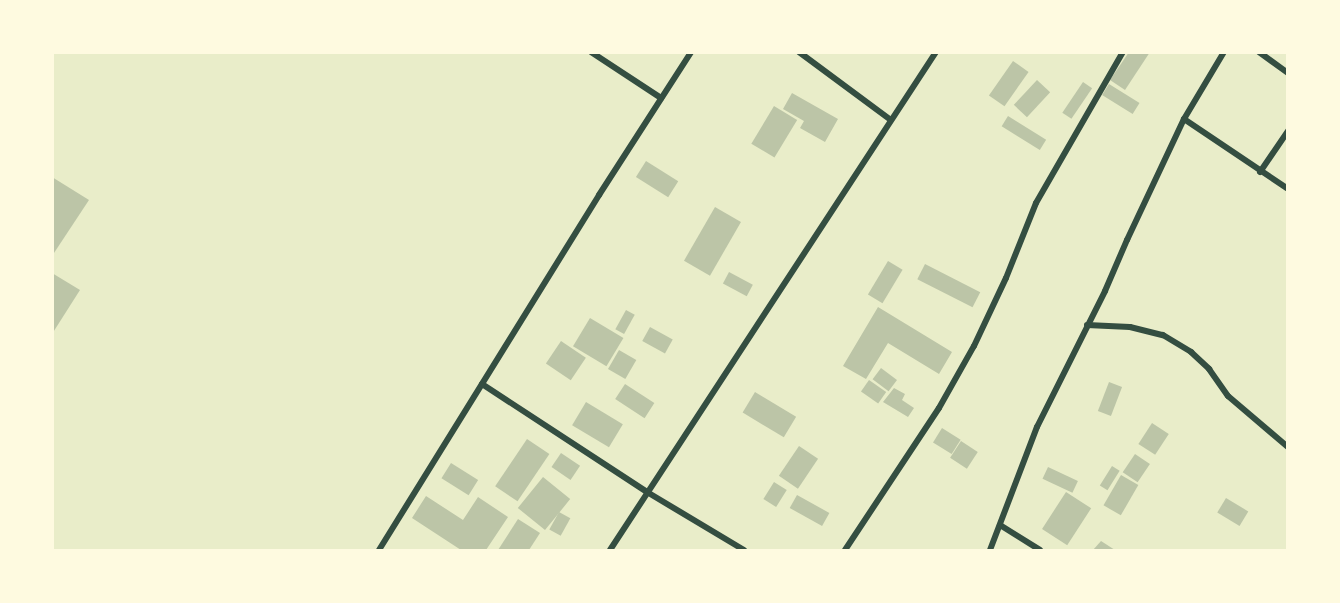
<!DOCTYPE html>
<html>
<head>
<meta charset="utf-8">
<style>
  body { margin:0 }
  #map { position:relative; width:1340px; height:603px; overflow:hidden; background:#e9edc9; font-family:"Alegreya Sans",sans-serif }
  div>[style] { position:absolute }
  .building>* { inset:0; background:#bcc5a7; transform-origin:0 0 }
  .minor>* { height:6px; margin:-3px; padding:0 3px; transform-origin:3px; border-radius:3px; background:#344e41 }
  span { translate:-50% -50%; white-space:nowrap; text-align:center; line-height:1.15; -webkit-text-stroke:4.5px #fefae0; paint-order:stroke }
  .frame { position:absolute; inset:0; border:54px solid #fefae0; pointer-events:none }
</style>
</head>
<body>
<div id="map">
  <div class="building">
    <div style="clip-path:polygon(1129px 52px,1150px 52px,1125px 90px,1110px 80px)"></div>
    <div style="left:1013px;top:61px;width:19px;height:42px;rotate:35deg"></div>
    <div style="left:1037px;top:80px;width:18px;height:34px;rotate:43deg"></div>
    <div style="left:1083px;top:82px;width:11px;height:37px;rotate:34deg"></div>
    <div style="left:1109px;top:84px;width:36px;height:13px;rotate:32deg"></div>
    <div style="clip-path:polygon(792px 93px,838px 119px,825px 142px,800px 128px,804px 121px,783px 109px)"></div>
    <div style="left:774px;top:106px;width:27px;height:44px;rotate:31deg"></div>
    <div style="left:1008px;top:116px;width:45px;height:12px;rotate:32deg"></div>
    <div style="left:646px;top:161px;width:38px;height:19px;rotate:32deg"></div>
    <div style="clip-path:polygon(52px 177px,89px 200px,52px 256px)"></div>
    <div style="left:715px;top:207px;width:30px;height:62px;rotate:30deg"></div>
    <div style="left:888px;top:261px;width:17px;height:39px;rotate:31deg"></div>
    <div style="left:925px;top:264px;width:62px;height:17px;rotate:27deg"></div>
    <div style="left:729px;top:272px;width:27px;height:13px;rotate:28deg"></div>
    <div style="clip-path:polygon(52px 273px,80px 290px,52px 334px)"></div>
    <div style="clip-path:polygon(878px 307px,952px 352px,939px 374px,888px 343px,866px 379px,843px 366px)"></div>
    <div style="left:626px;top:310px;width:10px;height:22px;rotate:29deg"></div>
    <div style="left:590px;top:318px;width:39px;height:33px;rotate:31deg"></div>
    <div style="left:650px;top:327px;width:26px;height:16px;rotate:29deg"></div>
    <div style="left:561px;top:341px;width:30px;height:27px;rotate:34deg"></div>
    <div style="left:619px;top:350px;width:20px;height:22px;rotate:30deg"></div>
    <div style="left:881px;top:368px;width:20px;height:14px;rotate:37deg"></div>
    <div style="left:869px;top:380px;width:21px;height:14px;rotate:35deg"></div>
    <div style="left:1109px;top:382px;width:14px;height:31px;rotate:21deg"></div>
    <div style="left:625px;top:384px;width:35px;height:18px;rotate:33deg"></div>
    <div style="clip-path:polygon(894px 388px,905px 394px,902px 400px,914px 408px,908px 417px,883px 402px)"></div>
    <div style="left:755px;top:392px;width:48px;height:24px;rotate:31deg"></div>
    <div style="left:586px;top:402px;width:43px;height:27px;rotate:31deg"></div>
    <div style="left:1152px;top:423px;width:20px;height:25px;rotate:33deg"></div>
    <div style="left:942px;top:428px;width:22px;height:17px;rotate:32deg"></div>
    <div style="left:527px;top:439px;width:27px;height:57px;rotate:34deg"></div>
    <div style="left:961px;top:441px;width:20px;height:20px;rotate:33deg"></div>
    <div style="left:799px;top:446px;width:23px;height:36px;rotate:34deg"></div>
    <div style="left:561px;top:453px;width:23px;height:17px;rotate:34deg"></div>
    <div style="left:1135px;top:454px;width:18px;height:22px;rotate:34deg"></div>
    <div style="left:451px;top:463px;width:32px;height:18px;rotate:32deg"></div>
    <div style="left:1112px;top:466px;width:9px;height:23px;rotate:32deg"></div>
    <div style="left:1048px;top:467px;width:33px;height:13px;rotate:25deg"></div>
    <div style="left:1121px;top:475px;width:20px;height:35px;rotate:30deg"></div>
    <div style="left:543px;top:477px;width:35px;height:40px;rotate:39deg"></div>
    <div style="left:774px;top:482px;width:15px;height:20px;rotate:32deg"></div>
    <div style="left:1066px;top:492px;width:30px;height:44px;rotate:33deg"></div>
    <div style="left:797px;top:495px;width:37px;height:15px;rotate:29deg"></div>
    <div style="clip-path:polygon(426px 496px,463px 520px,478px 497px,508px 517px,486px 550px,461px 550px,412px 518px)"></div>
    <div style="left:1226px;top:498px;width:26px;height:17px;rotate:31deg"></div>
    <div style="left:559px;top:512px;width:13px;height:20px;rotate:29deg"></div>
    <div style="clip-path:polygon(518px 519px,540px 533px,529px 550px,498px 550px)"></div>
    <div style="clip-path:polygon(1101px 541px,1115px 550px,1093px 550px)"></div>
  </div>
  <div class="minor">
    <div style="left:591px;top:52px;width:84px;rotate:33.3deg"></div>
    <div style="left:799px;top:52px;width:114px;rotate:36.5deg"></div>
    <div style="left:1259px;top:52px;width:36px;rotate:36deg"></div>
    <div style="left:1184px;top:119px;width:125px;rotate:33.9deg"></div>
    <div style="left:1260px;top:172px;width:50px;rotate:-55.7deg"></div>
    <div style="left:1087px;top:325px;width:43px;rotate:2.7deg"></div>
    <div style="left:1130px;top:327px;width:34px;rotate:14deg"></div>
    <div style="left:1163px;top:335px;width:33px;rotate:31deg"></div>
    <div style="left:1191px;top:352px;width:25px;rotate:43deg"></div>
    <div style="left:1209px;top:369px;width:33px;rotate:55deg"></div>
    <div style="left:1228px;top:396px;width:79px;rotate:40.4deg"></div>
    <div style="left:482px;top:384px;width:197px;rotate:33.2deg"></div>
    <div style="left:647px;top:492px;width:113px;rotate:30.9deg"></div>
    <div style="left:1000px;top:525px;width:47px;rotate:32deg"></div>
    <div style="left:379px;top:550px;width:418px;rotate:-58.2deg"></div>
    <div style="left:599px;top:195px;width:170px;rotate:-57.2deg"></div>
    <div style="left:610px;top:550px;width:595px;rotate:-56.79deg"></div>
    <div style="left:845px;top:550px;width:170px;rotate:-56.5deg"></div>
    <div style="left:939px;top:408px;width:71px;rotate:-60.6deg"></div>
    <div style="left:974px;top:346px;width:75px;rotate:-64.8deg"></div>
    <div style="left:1006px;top:278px;width:81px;rotate:-68.2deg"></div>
    <div style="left:1036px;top:203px;width:174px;rotate:-60.1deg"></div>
    <div style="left:990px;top:550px;width:132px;rotate:-69.1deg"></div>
    <div style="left:1037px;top:427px;width:152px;rotate:-63.4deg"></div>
    <div style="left:1105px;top:291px;width:56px;rotate:-66.7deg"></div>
    <div style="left:1127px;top:240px;width:134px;rotate:-64.8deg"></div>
    <div style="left:1184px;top:119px;width:78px;rotate:-59.2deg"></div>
  </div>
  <div class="frame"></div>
</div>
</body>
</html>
